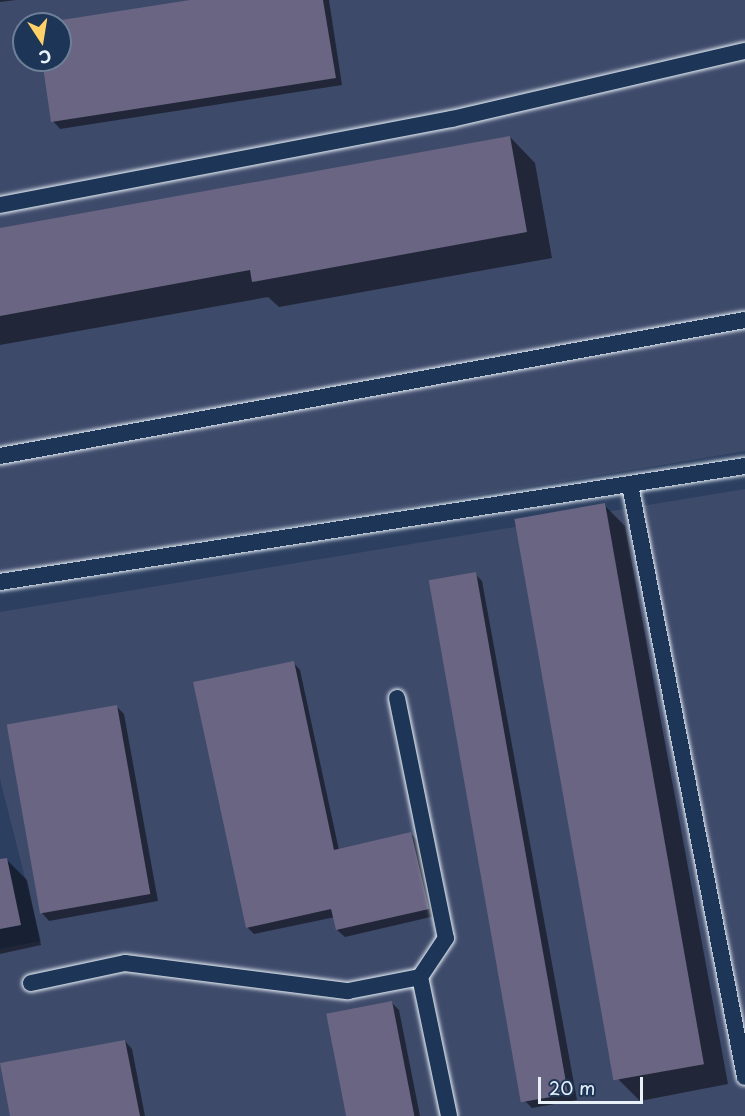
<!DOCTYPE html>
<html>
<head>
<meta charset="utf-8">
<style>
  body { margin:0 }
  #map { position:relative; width:745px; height:1116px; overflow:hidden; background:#2c3f60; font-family:"Playpen Sans",sans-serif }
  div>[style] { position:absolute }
  .built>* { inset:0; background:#3e4a6a }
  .shadow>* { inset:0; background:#0007 }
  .building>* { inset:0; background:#696583; transform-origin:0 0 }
  .roads { filter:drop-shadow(0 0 2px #e8f1f8) drop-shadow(0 0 2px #e8f1f8) }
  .lane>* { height:16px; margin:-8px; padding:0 8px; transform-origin:8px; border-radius:8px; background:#1d3557 }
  span { translate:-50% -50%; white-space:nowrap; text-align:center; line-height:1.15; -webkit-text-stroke:5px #1d3557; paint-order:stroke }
  .north { position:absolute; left:12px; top:12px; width:60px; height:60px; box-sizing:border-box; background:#1d3557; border:2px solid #6e8097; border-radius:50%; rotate:168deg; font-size:16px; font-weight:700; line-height:24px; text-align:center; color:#e8f1f8 }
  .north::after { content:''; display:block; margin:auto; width:21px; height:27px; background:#ffd166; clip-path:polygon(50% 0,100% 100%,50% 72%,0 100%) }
  .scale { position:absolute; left:538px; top:1077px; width:105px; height:27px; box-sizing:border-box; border:3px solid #e8f1f8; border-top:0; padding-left:8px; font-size:18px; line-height:21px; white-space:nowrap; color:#e8f1f8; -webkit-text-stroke:4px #1d3557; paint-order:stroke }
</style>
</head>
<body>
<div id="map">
  <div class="built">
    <div style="clip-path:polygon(evenodd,0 0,745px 0,745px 451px,0 574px,0 0,24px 24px,60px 24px,60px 60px,24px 60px,24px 24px)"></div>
    <div style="clip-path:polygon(745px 489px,745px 1116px,0 1116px,0 949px,41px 941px,0 779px,0 612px)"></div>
  </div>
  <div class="shadow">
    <div style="clip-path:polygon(0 0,16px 0,0 2px)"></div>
    <div style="clip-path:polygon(200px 0,329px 0,342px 85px,60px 129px,53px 121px,43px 60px,60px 60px,60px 24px,44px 24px)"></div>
    <div style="clip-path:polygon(510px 137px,535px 163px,552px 258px,279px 307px,268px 297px,0 345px,0 230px)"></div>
    <div style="clip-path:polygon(604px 505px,625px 526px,728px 1084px,640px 1101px,619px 1080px)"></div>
    <div style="clip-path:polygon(475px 574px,482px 581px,577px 1100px,532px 1108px,525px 1101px)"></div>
    <div style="clip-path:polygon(293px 662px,300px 670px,339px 850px,411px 834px,418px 841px,435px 916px,345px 937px,337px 930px,335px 917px,254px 934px,247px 927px)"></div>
    <div style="clip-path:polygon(117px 707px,124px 714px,158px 901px,49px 921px,42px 913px)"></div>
    <div style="clip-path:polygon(6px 859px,27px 880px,41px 945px,0 954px,0 861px)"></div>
    <div style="clip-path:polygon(392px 1003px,399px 1010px,420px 1116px,348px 1116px)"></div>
    <div style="clip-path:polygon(125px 1041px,132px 1049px,145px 1116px,12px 1116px)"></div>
  </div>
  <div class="building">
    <div style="clip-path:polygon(190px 0,323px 0,336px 78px,51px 122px,42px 60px,60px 60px,60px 24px,42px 23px)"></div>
    <div style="clip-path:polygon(510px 136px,527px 232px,252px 282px,250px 270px,0 316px,0 228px)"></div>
    <div style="left:605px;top:503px;width:570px;height:92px;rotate:80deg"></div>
    <div style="left:476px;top:572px;width:530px;height:48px;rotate:80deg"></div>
    <div style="clip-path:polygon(294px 661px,334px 850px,411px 832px,429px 909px,336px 930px,331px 909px,246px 928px,193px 682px)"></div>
    <div style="left:117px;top:705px;width:192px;height:112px;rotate:80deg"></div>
    <div style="clip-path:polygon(7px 858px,21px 925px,0 929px,0 859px)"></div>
    <div style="left:392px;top:1001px;width:117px;height:67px;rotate:79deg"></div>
    <div style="clip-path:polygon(125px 1040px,140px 1116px,10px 1116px,0 1063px)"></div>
  </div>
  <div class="roads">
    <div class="lane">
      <div style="left:0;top:205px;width:460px;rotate:-10.8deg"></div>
      <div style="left:452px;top:119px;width:301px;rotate:-13.1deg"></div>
      <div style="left:0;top:456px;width:757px;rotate:-10.35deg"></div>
      <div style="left:630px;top:485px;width:603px;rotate:79.01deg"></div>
      <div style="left:0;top:582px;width:754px;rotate:-8.85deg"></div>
      <div style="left:397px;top:698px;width:245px;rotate:78.5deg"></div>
      <div style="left:446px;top:938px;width:47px;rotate:123.7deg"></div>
      <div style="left:420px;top:977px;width:142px;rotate:78.2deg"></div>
      <div style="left:31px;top:983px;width:96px;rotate:-12deg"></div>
      <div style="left:125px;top:963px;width:225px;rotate:7.2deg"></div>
      <div style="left:348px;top:991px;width:73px;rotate:-11deg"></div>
    </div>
  </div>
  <div class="north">С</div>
  <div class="scale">20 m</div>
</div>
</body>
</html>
